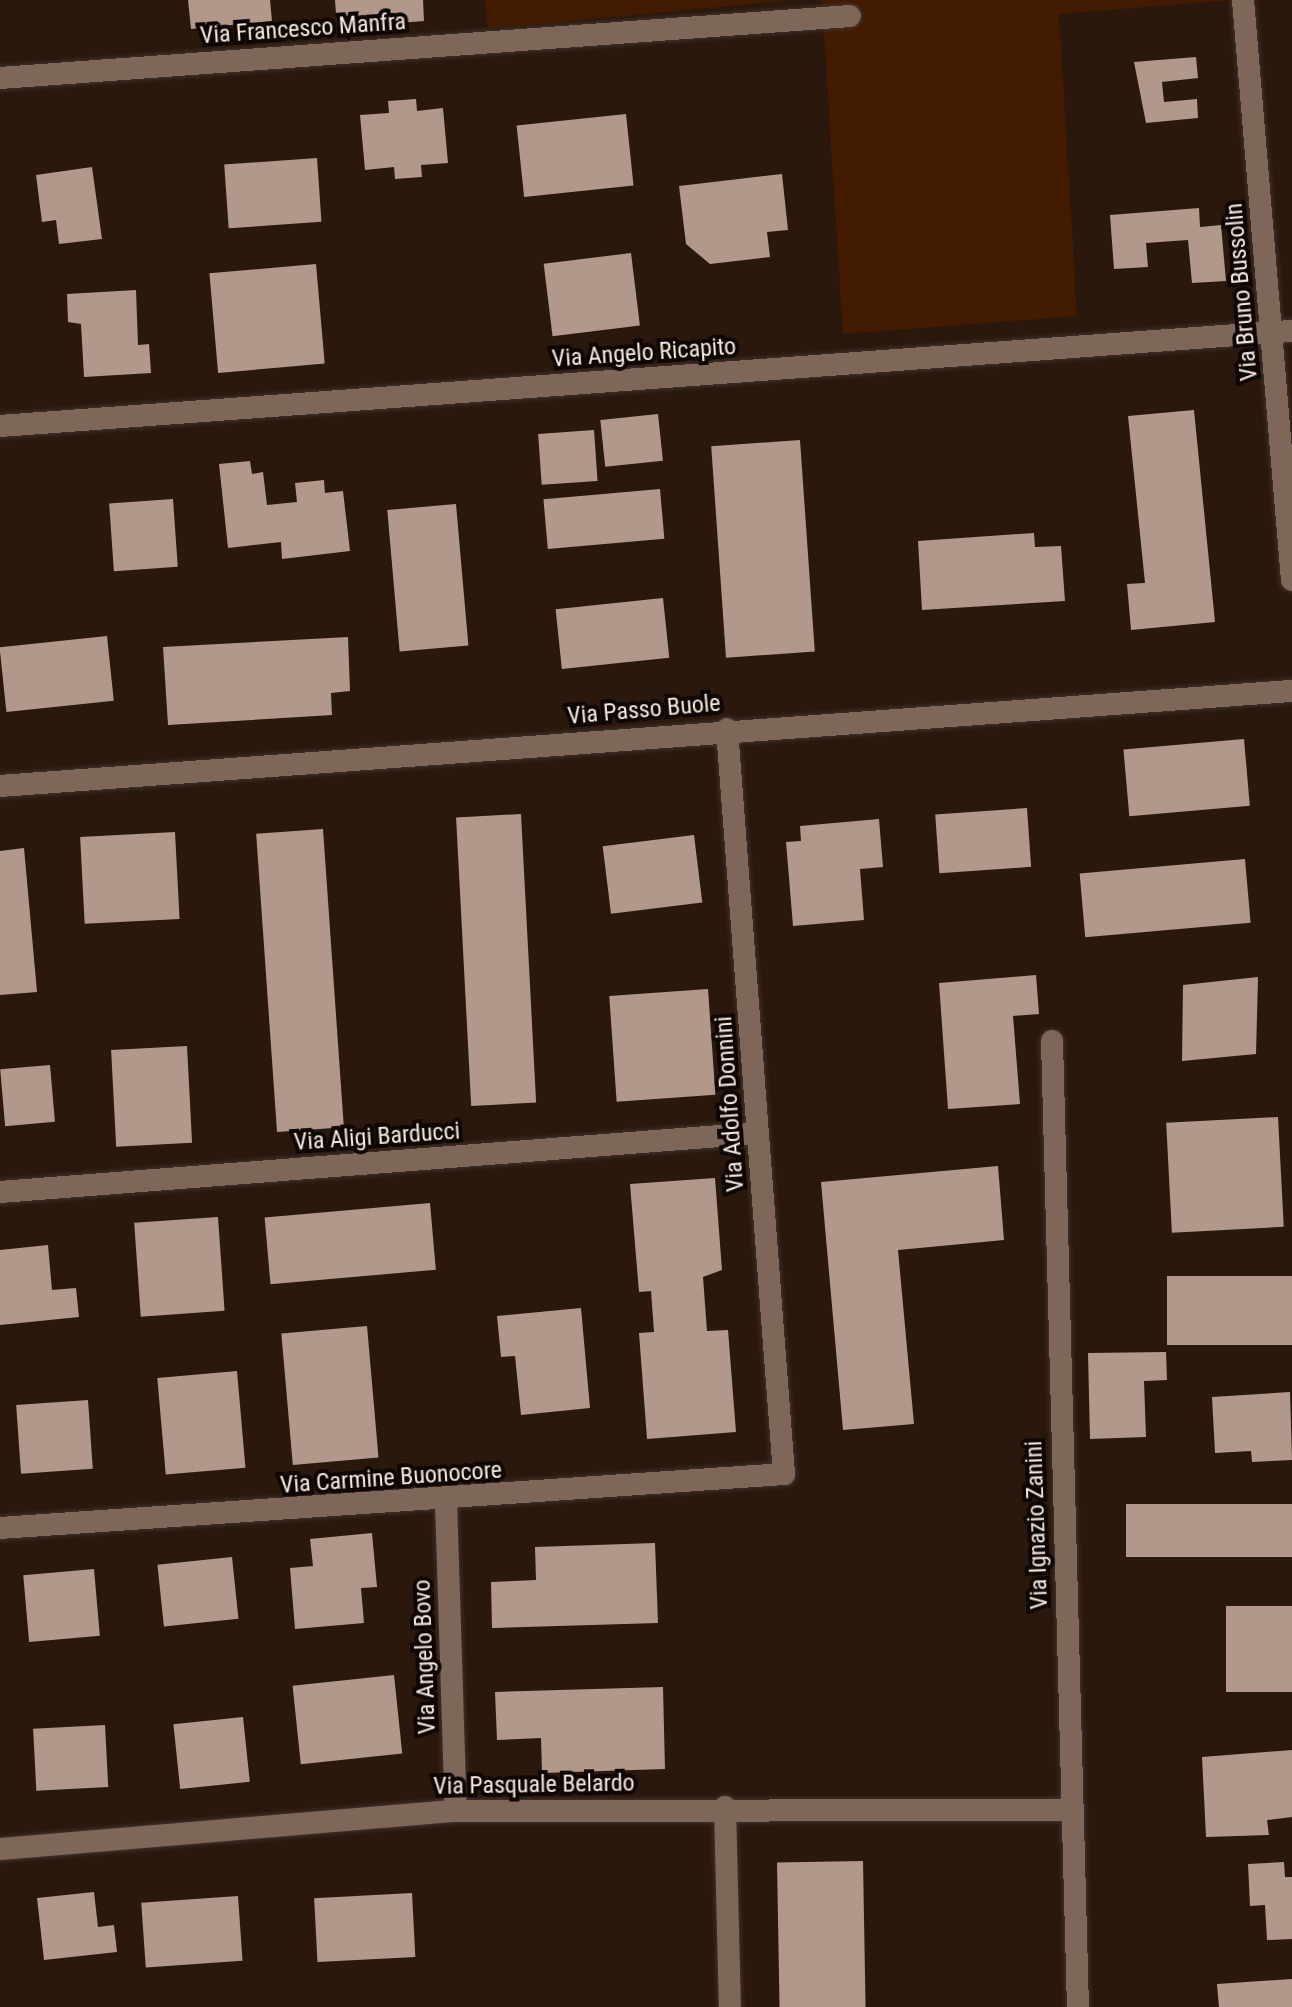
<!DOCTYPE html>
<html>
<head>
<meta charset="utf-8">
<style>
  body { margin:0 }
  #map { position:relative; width:1292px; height:2007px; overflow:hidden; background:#2b180d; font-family:"Roboto Condensed",sans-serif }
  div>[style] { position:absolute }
  .green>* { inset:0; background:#421b00 }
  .building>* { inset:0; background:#b1988a; transform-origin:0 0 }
  .roads { filter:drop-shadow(0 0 2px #40322d) drop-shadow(0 0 2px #40322d) }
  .minor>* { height:22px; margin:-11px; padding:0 11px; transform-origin:11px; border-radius:11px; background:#7e6659 }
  span { translate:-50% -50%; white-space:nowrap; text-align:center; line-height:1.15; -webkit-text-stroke:8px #0e0603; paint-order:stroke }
  .street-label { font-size:24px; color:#f5e8e0 }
</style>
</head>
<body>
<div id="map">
  <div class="green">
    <div style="clip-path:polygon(485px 0,795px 0,488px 29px)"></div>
    <div style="clip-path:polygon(822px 0,1233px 0,1059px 14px,1077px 316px,843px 334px)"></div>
  </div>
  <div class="building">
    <div style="clip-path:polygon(188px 0,270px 0,272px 21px,191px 29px)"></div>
    <div style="clip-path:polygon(335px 0,423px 0,424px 21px,337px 28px)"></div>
    <div style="clip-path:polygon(1196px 57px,1198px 78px,1162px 82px,1164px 102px,1197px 99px,1198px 118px,1146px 123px,1134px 62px)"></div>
    <div style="clip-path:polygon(416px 99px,417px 111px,443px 108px,448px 163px,421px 165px,422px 177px,395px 179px,394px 167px,365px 170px,360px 115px,389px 113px,388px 101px)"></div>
    <div style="left:626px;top:114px;width:72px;height:110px;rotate:84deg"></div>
    <div style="left:317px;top:158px;width:64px;height:93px;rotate:86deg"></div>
    <div style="clip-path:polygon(92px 167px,102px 239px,59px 244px,56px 220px,42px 222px,36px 175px)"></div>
    <div style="clip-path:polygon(782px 174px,788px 230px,767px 232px,770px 257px,710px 264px,686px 244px,679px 186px)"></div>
    <div style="clip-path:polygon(1199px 208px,1200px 227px,1221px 225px,1226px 281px,1192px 283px,1188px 240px,1146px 243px,1148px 267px,1114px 269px,1110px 215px)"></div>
    <div style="left:631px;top:253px;width:73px;height:88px;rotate:83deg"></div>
    <div style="left:316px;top:264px;width:100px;height:107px;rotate:85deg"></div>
    <div style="clip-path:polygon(136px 290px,138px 345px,149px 344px,151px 373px,84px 377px,81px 324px,68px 322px,67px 294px)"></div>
    <div style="clip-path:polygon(1194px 410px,1215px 622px,1131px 630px,1127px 584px,1145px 583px,1128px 416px)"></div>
    <div style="left:658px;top:414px;width:47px;height:58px;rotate:84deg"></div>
    <div style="left:594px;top:430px;width:51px;height:56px;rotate:86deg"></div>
    <div style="left:800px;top:440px;width:212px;height:89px;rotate:86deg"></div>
    <div style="clip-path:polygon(250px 461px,252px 474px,263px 472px,267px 505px,297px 502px,295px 483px,324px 480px,325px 493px,343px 491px,350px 551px,282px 559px,281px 542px,228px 548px,219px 464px)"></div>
    <div style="left:660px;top:489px;width:50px;height:117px;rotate:85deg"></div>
    <div style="left:173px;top:499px;width:68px;height:64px;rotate:86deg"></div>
    <div style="left:456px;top:504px;width:142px;height:69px;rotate:85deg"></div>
    <div style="clip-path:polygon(1034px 533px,1035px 547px,1061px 546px,1065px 601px,922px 610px,918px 541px)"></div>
    <div style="left:663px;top:598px;width:60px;height:108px;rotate:84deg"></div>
    <div style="left:107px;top:636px;width:65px;height:108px;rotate:84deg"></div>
    <div style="clip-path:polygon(348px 637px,350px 691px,331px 693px,332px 715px,168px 725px,163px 647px)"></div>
    <div style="left:1244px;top:739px;width:67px;height:121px;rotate:85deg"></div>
    <div style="left:1027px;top:808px;width:59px;height:92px;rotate:86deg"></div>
    <div style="left:521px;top:814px;width:289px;height:65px;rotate:87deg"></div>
    <div style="clip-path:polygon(879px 819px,883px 867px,860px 869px,864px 920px,793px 926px,786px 842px,801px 841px,800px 826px)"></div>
    <div style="left:323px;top:829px;width:299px;height:67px;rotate:86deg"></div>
    <div style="left:175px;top:832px;width:87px;height:95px;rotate:87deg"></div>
    <div style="left:694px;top:835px;width:68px;height:92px;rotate:83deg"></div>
    <div style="clip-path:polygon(24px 848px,37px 992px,0 995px,0 851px)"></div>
    <div style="left:1245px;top:859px;width:64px;height:166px;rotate:85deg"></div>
    <div style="clip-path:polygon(1036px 975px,1039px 1014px,1013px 1016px,1020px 1104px,948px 1109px,939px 983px)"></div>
    <div style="clip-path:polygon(1258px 977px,1256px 1054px,1182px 1061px,1183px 985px)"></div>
    <div style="left:708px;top:989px;width:106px;height:99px;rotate:86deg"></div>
    <div style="left:187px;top:1046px;width:97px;height:76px;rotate:87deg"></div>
    <div style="left:50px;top:1065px;width:57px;height:50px;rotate:85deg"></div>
    <div style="left:1278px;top:1117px;width:110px;height:112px;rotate:87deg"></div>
    <div style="clip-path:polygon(998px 1166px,1004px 1240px,898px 1250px,914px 1424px,843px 1430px,821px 1182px)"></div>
    <div style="clip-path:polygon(715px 1178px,722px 1270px,703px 1277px,707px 1331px,728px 1330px,736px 1432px,647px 1439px,639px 1333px,654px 1332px,651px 1291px,639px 1292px,630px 1184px)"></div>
    <div style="left:430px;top:1203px;width:67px;height:166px;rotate:85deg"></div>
    <div style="left:218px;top:1217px;width:94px;height:84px;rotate:86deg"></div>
    <div style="clip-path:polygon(48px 1245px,52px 1290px,76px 1288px,79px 1317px,0 1325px,0 1250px)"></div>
    <div style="left:1292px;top:1276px;width:69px;height:125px;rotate:90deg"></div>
    <div style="clip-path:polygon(581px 1308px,590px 1408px,521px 1415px,515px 1356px,501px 1357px,497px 1316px)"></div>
    <div style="left:367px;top:1326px;width:132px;height:86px;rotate:85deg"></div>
    <div style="clip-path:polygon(1166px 1352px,1167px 1380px,1144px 1381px,1146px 1437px,1090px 1439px,1088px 1353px)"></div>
    <div style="left:237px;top:1371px;width:97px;height:80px;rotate:85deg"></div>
    <div style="clip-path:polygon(1290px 1392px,1292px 1460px,1252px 1462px,1251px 1451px,1215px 1453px,1212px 1397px)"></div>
    <div style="left:88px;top:1400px;width:69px;height:72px;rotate:86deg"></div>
    <div style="left:1292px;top:1504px;width:53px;height:166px;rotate:90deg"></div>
    <div style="clip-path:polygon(372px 1533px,377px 1587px,361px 1588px,364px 1623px,295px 1629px,290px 1568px,313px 1566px,310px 1539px)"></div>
    <div style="clip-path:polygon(655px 1543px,658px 1623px,492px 1628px,491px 1582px,536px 1580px,535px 1547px)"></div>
    <div style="left:232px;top:1557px;width:62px;height:75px;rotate:84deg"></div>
    <div style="left:94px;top:1569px;width:67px;height:71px;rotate:85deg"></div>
    <div style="left:1292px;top:1606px;width:86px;height:66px;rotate:90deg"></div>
    <div style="left:394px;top:1675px;width:79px;height:102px;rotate:84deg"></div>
    <div style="clip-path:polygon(663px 1687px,665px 1769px,542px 1773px,541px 1738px,497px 1740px,495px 1692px)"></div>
    <div style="left:243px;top:1717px;width:65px;height:70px;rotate:84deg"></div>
    <div style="left:105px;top:1725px;width:62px;height:72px;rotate:87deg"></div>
    <div style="clip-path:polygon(1292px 1750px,1292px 1817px,1267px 1820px,1269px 1835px,1206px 1837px,1202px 1757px)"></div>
    <div style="left:863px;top:1861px;width:146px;height:86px;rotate:89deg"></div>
    <div style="clip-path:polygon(1284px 1862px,1285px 1877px,1292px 1877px,1292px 1939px,1267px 1940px,1265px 1905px,1250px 1906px,1248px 1864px)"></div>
    <div style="clip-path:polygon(94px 1892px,98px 1927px,114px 1925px,117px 1952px,44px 1960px,37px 1898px)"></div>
    <div style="left:412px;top:1893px;width:64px;height:98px;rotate:87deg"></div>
    <div style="left:238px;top:1896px;width:65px;height:97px;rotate:86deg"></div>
    <div style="clip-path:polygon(1292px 1979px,1292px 2007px,1219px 2007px,1217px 1984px)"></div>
  </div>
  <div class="roads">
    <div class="minor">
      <div style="left:1243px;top:0;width:582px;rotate:85.17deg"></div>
      <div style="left:0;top:78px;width:852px;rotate:-4.17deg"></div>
      <div style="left:0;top:426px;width:1295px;rotate:-4.21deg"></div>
      <div style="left:0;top:786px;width:1295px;rotate:-4.21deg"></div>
      <div style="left:1052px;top:1041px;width:966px;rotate:88.46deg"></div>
      <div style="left:0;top:1192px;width:760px;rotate:-4.45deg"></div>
      <div style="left:446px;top:1501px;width:310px;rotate:88.2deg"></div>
      <div style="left:0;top:1528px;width:786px;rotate:-3.94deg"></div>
      <div style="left:784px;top:1474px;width:747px;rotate:-94.38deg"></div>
      <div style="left:725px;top:1807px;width:200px;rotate:88.6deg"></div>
      <div style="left:0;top:1849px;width:458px;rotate:-4.8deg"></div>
      <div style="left:456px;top:1811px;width:615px;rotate:-0.09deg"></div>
    </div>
  </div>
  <div class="street-label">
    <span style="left:303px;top:29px;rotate:-4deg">Via Francesco Manfra</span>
    <span style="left:1242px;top:292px;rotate:-95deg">Via Bruno Bussolin</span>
    <span style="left:644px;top:353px;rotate:-4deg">Via Angelo Ricapito</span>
    <span style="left:644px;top:710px;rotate:-5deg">Via Passo Buole</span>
    <span style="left:730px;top:1104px;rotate:-94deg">Via Adolfo Donnini</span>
    <span style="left:377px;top:1137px;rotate:-4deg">Via Aligi Barducci</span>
    <span style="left:391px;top:1478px;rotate:-4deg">Via Carmine Buonocore</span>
    <span style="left:1037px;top:1525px;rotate:-92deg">Via Ignazio Zanini</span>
    <span style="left:425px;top:1657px;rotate:-92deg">Via Angelo Bovo</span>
    <span style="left:534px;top:1785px;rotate:-1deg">Via Pasquale Belardo</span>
  </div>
</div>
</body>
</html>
